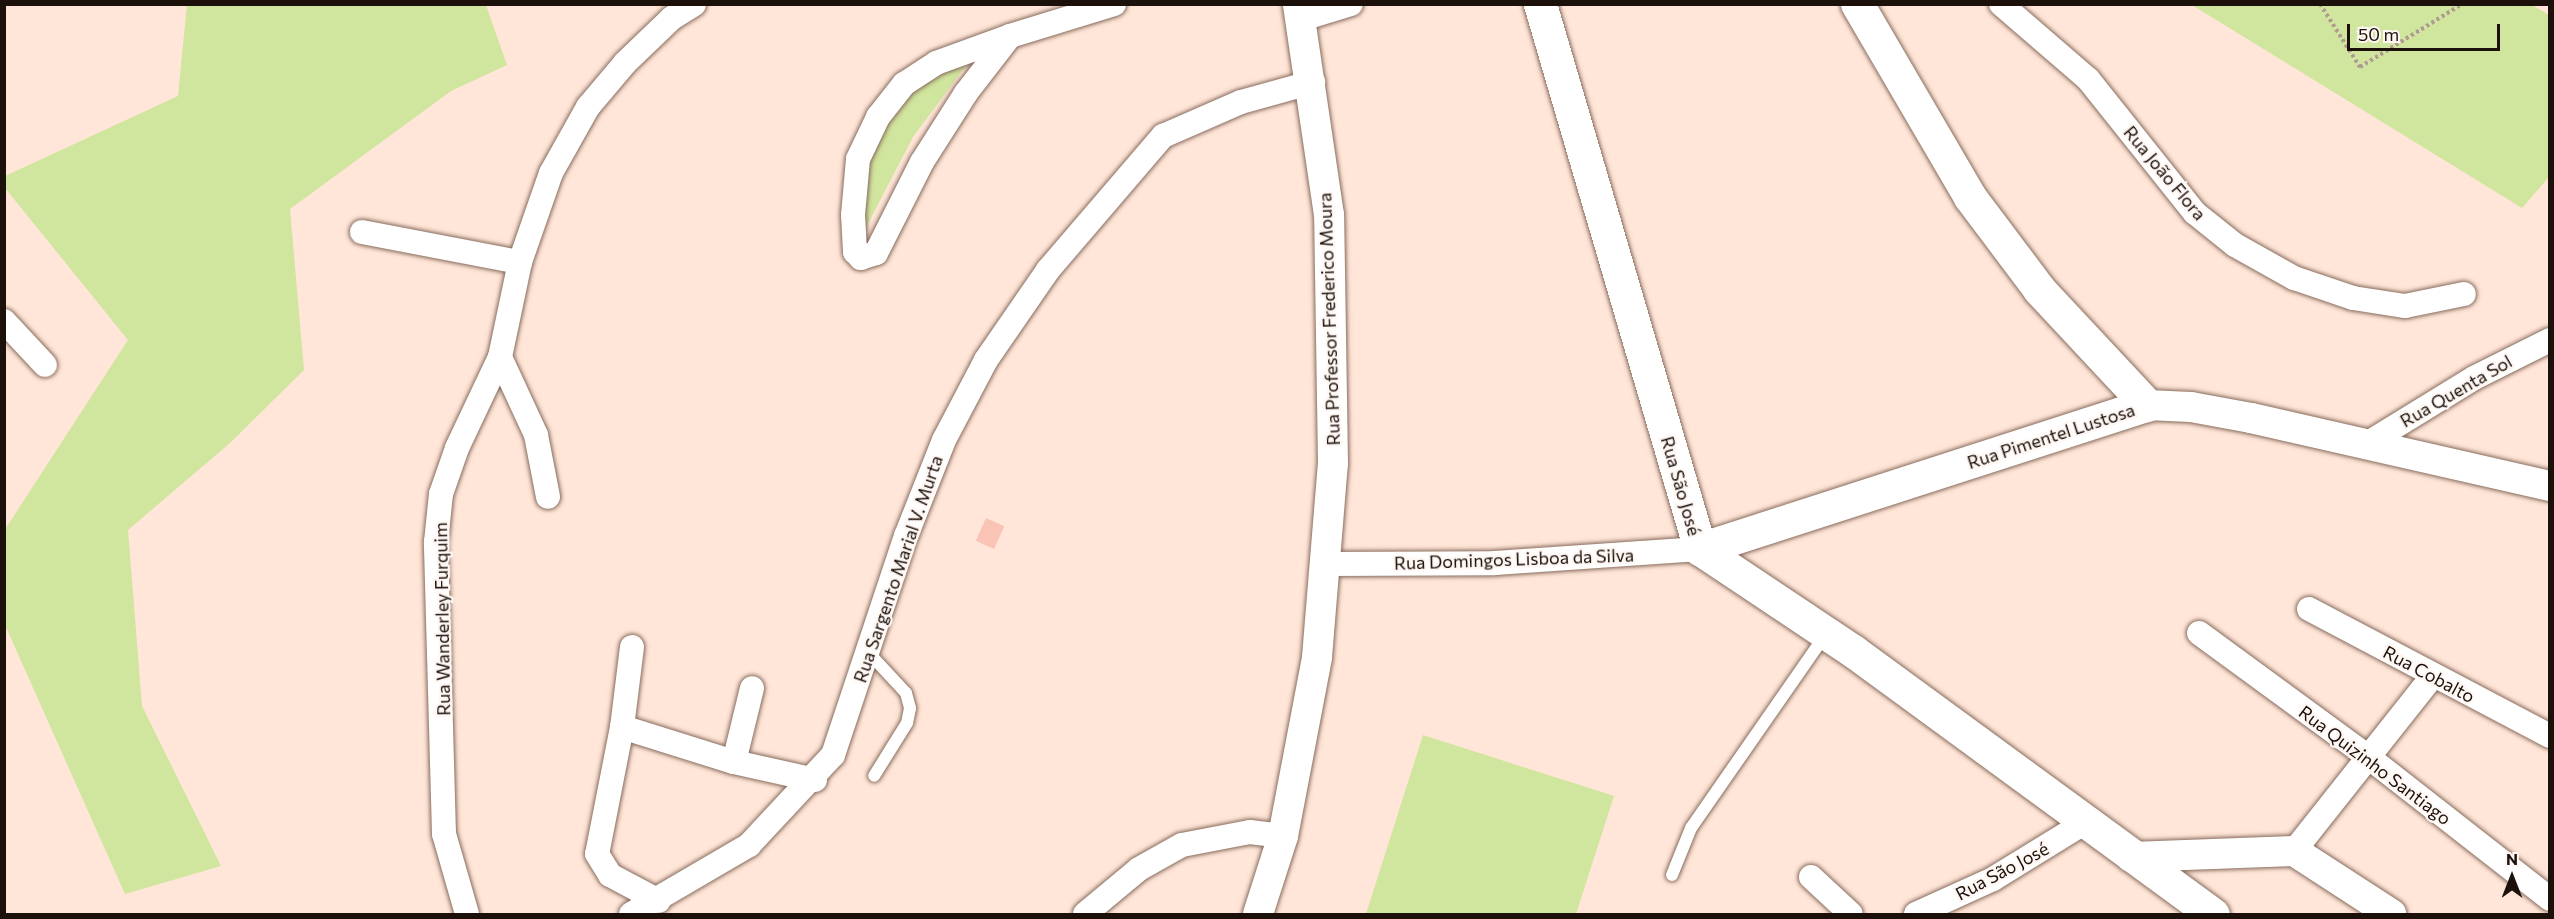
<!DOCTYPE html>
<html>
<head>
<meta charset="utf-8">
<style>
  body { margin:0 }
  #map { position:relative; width:2554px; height:919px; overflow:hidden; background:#ffe6d8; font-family:Commissioner,sans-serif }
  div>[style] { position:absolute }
  .green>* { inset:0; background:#d0e59d }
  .building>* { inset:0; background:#f9c3b5; transform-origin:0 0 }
  .path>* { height:4px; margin-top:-2px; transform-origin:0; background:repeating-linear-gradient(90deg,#af9b90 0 3px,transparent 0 6px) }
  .roads { filter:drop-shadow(0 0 2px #886c5d) drop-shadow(0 0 2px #886c5d) }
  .service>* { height:12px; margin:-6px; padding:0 6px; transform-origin:6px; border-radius:6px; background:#fff }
  .minor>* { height:24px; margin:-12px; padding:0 12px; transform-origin:12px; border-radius:12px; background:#fff }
  .tertiary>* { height:30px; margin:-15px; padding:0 15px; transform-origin:15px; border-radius:15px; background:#fff }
  .secondary>* { height:33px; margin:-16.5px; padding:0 16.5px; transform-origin:16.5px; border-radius:16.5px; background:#fff }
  span { translate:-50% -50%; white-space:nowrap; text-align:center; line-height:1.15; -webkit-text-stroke:4.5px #fef7f4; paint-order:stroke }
  .street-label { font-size:18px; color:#1b100a }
  .frame { position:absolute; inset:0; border:6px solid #1b100a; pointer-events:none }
  .north { position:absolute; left:2482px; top:847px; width:60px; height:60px; -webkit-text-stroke:4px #fef7f4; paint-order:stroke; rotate:0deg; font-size:16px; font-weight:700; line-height:24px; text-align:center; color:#1b100a }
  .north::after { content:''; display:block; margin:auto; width:21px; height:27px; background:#1b100a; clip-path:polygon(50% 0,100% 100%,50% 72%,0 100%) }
  .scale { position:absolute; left:2347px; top:24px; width:153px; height:27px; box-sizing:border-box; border:3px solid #1b100a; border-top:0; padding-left:8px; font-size:18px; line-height:21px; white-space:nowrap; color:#1b100a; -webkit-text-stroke:4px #fef7f4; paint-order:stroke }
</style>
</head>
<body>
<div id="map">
  <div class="green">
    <div style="clip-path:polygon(187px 4px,486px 5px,507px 65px,451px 91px,290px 209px,304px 370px,230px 443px,128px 530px,142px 706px,221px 866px,125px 894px,5px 625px,4px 531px,128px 340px,5px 188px,5px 176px,178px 96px)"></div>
    <div style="clip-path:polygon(2192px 5px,2532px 5px,2549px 15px,2549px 177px,2522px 208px)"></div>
    <div style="clip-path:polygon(968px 63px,913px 137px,860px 239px,862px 164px,913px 79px)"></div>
    <div style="clip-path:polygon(1423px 735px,1614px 796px,1576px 914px,1366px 914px)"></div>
  </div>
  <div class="building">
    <div style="left:986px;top:518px;width:20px;height:25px;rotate:24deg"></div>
  </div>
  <div class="path">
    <div style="left:2320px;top:4px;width:75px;rotate:57.6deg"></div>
    <div style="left:2360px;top:67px;width:120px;rotate:-31.7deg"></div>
  </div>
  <div class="roads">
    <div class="service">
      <div style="left:867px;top:651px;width:57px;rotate:47.1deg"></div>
      <div style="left:906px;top:693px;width:16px;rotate:75deg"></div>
      <div style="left:910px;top:708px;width:15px;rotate:101deg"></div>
      <div style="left:907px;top:723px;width:62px;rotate:121.9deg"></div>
      <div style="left:1672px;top:875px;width:51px;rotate:-68deg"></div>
      <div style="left:1691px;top:828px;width:236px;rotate:-55.2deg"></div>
    </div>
    <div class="minor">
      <div style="left:2001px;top:4px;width:115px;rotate:40.8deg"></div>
      <div style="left:2088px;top:79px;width:171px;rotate:51.4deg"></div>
      <div style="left:2195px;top:213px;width:51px;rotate:38.7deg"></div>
      <div style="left:2235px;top:245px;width:68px;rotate:29.2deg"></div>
      <div style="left:2294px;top:278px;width:62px;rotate:18.7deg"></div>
      <div style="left:2353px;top:298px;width:53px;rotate:8.7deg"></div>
      <div style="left:2405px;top:306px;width:60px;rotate:-11.5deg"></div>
      <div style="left:1302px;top:19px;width:51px;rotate:-17deg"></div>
      <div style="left:1010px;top:36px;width:72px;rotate:127.7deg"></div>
      <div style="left:966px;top:93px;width:82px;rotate:122.5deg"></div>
      <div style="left:922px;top:162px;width:102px;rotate:116.8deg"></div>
      <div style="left:876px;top:253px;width:16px;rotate:162deg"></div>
      <div style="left:861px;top:258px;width:8px;rotate:-135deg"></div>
      <div style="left:855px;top:252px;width:37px;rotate:-93deg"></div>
      <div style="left:853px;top:215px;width:56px;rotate:-84.9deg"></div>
      <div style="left:858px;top:159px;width:47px;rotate:-64.5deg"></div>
      <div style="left:878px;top:117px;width:42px;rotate:-51.8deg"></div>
      <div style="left:904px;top:84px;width:38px;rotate:-33deg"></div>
      <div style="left:936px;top:63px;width:79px;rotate:-20deg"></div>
      <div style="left:1010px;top:36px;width:109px;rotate:-17.1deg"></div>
      <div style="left:362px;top:232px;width:161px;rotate:10.8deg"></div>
      <div style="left:4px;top:321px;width:60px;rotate:47deg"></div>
      <div style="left:500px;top:357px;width:86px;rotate:65.2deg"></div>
      <div style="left:536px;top:435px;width:63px;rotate:79deg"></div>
      <div style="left:2365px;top:445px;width:128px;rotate:-31.6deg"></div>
      <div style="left:2474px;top:378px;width:85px;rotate:-26.6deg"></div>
      <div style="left:1328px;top:564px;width:167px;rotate:-0.3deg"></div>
      <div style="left:1495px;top:563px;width:205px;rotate:-3.9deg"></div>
      <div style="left:2309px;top:609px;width:272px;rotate:27.8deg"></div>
      <div style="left:2199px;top:633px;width:208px;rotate:36.2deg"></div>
      <div style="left:2367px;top:756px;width:232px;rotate:38deg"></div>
      <div style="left:632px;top:647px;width:81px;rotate:97.1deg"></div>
      <div style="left:622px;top:727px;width:129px;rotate:101.1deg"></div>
      <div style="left:597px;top:854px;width:25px;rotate:58deg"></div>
      <div style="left:610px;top:875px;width:55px;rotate:28deg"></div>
      <div style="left:622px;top:727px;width:117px;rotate:17.4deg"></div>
      <div style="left:734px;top:762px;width:83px;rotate:12.5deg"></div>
      <div style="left:734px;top:762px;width:76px;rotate:-76.3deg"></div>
      <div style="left:2294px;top:851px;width:222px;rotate:-51.6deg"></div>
      <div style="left:1811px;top:877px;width:54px;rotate:42.8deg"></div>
      <div style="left:467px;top:914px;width:83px;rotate:-106deg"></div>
      <div style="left:444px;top:834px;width:292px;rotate:-91.6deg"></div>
      <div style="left:436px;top:542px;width:48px;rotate:-84.1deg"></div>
      <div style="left:441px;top:494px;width:49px;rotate:-70.8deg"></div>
      <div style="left:457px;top:448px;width:101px;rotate:-64.7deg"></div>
      <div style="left:500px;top:357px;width:97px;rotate:-78.1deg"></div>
      <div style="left:520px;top:262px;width:94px;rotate:-70.8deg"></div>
      <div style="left:551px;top:173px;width:76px;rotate:-60.7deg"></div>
      <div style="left:588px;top:107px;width:57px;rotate:-49.9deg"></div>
      <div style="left:625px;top:63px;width:65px;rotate:-43.8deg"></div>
      <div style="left:672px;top:18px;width:26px;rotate:-32deg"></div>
      <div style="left:631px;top:914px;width:137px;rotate:-30.3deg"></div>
      <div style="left:749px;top:845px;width:123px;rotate:-47deg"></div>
      <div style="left:833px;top:755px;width:231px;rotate:-71.6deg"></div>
      <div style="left:906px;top:536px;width:103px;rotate:-68.4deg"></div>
      <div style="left:944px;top:440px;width:90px;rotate:-62.3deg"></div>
      <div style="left:986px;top:360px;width:109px;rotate:-55.4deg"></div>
      <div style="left:1048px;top:270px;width:177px;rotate:-49.4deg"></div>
      <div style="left:1163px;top:136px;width:85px;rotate:-23.6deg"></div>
      <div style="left:1241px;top:102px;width:75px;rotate:-15.5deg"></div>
      <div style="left:1085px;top:914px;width:70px;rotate:-39.8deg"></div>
      <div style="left:1139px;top:869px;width:49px;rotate:-29.2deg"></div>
      <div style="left:1182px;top:845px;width:69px;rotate:-10.8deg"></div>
      <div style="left:1250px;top:832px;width:33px;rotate:7deg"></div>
      <div style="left:1916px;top:914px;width:85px;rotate:-24.4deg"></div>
      <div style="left:1993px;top:879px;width:107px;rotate:-31.6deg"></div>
    </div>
    <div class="tertiary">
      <div style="left:2147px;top:405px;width:44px;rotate:2.6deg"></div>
      <div style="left:2191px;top:407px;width:61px;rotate:10.4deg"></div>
      <div style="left:2251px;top:418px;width:307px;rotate:12.8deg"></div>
      <div style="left:2131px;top:857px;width:163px;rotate:-2.1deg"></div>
      <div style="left:2294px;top:851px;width:116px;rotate:33deg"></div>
      <div style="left:1258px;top:914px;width:82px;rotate:-72.2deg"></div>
      <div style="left:1283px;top:836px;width:182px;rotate:-79.2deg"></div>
      <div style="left:1317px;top:657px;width:195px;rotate:-85.3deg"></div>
      <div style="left:1333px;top:463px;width:248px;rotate:-90.9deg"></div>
      <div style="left:1329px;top:215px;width:213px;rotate:-98.4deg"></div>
    </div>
    <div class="secondary">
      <div style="left:1540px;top:4px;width:568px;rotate:73.64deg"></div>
      <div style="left:1700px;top:549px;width:184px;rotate:33.7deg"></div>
      <div style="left:1853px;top:651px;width:446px;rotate:36.2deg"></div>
      <div style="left:1700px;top:549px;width:470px;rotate:-17.9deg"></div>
      <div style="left:2147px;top:405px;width:158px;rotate:-133deg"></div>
      <div style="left:2039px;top:289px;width:115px;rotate:-126.9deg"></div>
      <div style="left:1970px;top:197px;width:224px;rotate:-120.3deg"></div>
    </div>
  </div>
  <div class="street-label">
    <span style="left:2165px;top:173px;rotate:50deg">Rua João Flora</span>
    <span style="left:1329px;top:319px;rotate:-92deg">Rua Professor Frederico Moura</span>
    <span style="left:2456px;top:391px;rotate:-30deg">Rua Quenta Sol</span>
    <span style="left:2051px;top:436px;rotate:-18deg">Rua Pimentel Lustosa</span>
    <span style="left:1681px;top:486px;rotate:74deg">Rua São José</span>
    <span style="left:1514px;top:559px;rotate:-2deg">Rua Domingos Lisboa da Silva</span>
    <span style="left:898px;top:569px;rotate:-71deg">Rua Sargento Marial V. Murta</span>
    <span style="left:442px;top:619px;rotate:-91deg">Rua Wanderley Furquim</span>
    <span style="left:2429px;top:674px;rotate:28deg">Rua Cobalto</span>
    <span style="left:2375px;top:765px;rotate:37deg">Rua Quizinho Santiago</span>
    <span style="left:2002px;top:871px;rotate:-28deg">Rua São José</span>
  </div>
  <div class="frame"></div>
  <div class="north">N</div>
  <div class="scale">50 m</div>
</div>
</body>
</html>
